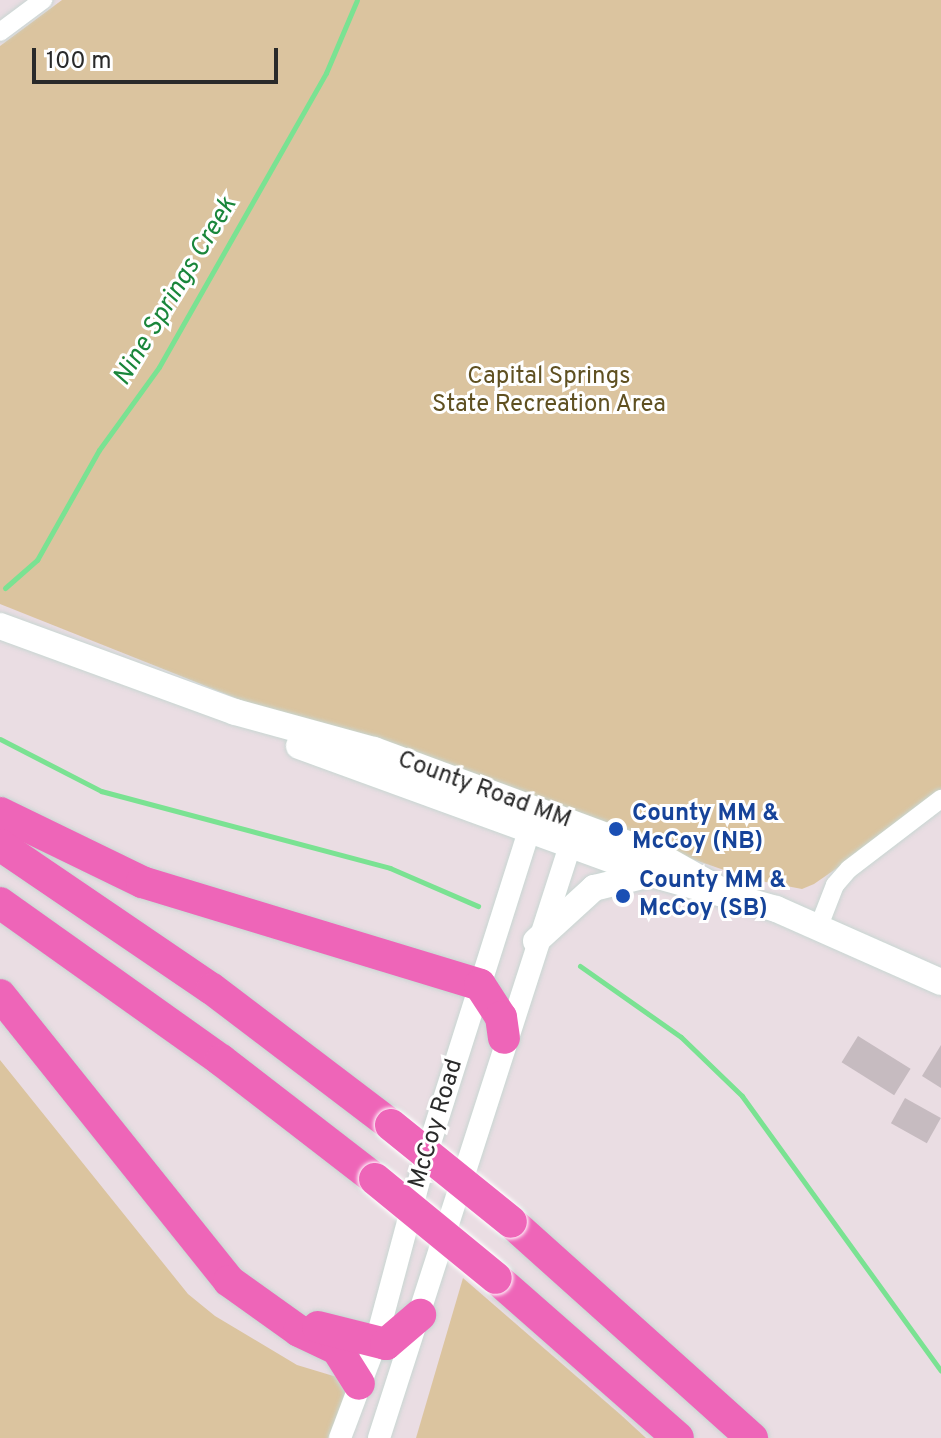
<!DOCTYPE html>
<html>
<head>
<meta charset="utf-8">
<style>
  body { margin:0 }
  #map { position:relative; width:941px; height:1438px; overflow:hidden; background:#eadde3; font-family:Overpass,sans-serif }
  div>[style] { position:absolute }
  .green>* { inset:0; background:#dbc49f }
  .stream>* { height:5px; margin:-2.5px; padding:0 2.5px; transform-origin:2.5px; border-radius:2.5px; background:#7ae292 }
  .building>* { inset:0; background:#c6bbc0; transform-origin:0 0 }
  .roads { filter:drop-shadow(0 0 2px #c8d6d2) drop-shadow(0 0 2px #c8d6d2) }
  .minor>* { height:18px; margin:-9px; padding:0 9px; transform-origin:9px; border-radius:9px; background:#fff }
  .tertiary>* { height:22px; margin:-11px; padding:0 11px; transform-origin:11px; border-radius:11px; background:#fff }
  .secondary>* { height:26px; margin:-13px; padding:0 13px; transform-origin:13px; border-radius:13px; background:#fff }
  .motorway>* { height:32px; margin:-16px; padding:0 16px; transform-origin:16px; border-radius:16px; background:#ee65b8 }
  .bridges { filter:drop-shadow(0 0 2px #fff) drop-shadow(0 0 2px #fff) }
  .motorway-bridge>* { height:32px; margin:-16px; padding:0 16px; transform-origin:16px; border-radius:16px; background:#ee65b8 }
  .dots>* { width:22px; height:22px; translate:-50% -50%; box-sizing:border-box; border:4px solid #fff; border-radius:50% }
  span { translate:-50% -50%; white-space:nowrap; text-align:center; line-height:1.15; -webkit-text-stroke:6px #fff; paint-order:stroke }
  .park-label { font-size:24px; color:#5f5021 }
  .street-label { font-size:24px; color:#2a2a2a }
  .transit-label { font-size:24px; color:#164399; font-weight:700 }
  .left { translate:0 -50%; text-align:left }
  .water-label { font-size:26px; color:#1a863b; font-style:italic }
  .scale { position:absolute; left:32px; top:48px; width:246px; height:36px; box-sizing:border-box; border:4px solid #2a2a2a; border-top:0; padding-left:10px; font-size:24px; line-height:28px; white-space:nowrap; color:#2a2a2a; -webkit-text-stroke:6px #fff; paint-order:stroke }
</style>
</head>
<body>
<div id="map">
  <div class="green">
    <div style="clip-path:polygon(62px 0,941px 0,941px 796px,814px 884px,802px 889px,750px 879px,299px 723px,0 604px,0 46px)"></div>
    <div style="clip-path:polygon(0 1060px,188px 1294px,215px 1316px,297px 1365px,350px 1381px,336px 1438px,0 1438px)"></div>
    <div style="clip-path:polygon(463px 1278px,621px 1415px,646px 1438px,416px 1438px)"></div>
  </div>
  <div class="stream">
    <div style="left:5px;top:588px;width:43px;rotate:-41.2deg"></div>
    <div style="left:37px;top:560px;width:126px;rotate:-60.6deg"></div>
    <div style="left:99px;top:450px;width:102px;rotate:-54.1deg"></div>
    <div style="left:159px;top:367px;width:338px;rotate:-60.4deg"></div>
    <div style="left:326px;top:73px;width:79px;rotate:-67deg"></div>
    <div style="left:0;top:739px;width:114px;rotate:27.2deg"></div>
    <div style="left:101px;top:791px;width:299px;rotate:14.9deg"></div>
    <div style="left:390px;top:868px;width:96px;rotate:23.4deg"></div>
    <div style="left:580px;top:966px;width:123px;rotate:35.1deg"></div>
    <div style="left:681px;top:1037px;width:85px;rotate:44deg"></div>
    <div style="left:742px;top:1096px;width:339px;rotate:54.1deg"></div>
  </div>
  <div class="building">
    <div style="left:858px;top:1036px;width:62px;height:31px;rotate:32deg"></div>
    <div style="clip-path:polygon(941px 1045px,941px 1088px,922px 1076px)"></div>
    <div style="left:905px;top:1098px;width:41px;height:29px;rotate:29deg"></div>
  </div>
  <div class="roads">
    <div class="minor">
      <div style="left:0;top:32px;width:54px;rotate:-36.7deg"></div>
      <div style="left:819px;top:926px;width:44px;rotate:-68.7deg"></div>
      <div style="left:835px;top:885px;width:21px;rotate:-49deg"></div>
      <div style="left:849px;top:869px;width:116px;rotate:-37.3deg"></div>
    </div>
    <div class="tertiary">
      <div style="left:340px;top:1438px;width:99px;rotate:-69.4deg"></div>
      <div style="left:375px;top:1345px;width:189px;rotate:-75deg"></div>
      <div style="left:424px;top:1162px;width:364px;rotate:-72.4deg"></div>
      <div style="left:379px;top:1438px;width:639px;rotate:-72.13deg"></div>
    </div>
    <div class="secondary">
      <div style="left:0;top:626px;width:250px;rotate:20.1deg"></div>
      <div style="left:235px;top:712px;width:144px;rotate:15.3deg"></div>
      <div style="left:374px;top:750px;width:303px;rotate:20.3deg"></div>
      <div style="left:658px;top:855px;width:76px;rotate:29.3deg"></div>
      <div style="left:299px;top:746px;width:375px;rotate:20deg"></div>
      <div style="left:651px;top:874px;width:130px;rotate:15.6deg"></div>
      <div style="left:776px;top:909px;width:180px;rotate:23.9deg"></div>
      <div style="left:536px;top:941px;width:79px;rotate:-42.4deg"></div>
      <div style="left:594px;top:888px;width:59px;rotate:-13.8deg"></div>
    </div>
    <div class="motorway">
      <div style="left:0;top:813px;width:158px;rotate:25.9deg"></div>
      <div style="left:142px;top:882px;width:353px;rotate:16.9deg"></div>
      <div style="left:480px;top:985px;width:38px;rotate:57deg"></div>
      <div style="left:501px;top:1017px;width:21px;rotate:82deg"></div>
      <div style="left:0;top:845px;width:256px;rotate:34.2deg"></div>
      <div style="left:212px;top:989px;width:225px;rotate:37.2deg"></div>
      <div style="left:0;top:903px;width:271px;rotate:35.4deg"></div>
      <div style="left:221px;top:1060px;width:195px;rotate:37.7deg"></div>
      <div style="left:0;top:995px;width:366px;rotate:51.3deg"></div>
      <div style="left:229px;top:1281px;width:86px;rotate:35.5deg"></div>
      <div style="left:299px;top:1331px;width:42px;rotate:25.3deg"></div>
      <div style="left:337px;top:1349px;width:41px;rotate:57.8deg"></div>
      <div style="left:511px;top:1222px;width:324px;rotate:41.9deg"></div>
      <div style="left:496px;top:1278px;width:242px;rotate:41.3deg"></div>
      <div style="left:318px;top:1327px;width:70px;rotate:14deg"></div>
      <div style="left:386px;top:1344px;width:45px;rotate:-40.5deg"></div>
    </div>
  </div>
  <div class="bridges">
    <div class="motorway-bridge">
      <div style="left:391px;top:1125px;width:154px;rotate:38.9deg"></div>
      <div style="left:375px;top:1179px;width:156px;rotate:39.3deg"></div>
    </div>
  </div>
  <div class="dots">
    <div style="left:616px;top:829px;background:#1a4fb4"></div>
    <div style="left:623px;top:896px;background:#1a4fb4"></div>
  </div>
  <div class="park-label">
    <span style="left:549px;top:392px">Capital Springs<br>State Recreation Area</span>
  </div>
  <div class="street-label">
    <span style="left:484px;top:791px;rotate:20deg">County Road MM</span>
    <span style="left:437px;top:1124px;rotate:-73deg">McCoy Road</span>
  </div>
  <div class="transit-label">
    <span class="left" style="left:632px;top:829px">County MM &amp;<br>McCoy (NB)</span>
    <span class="left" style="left:639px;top:896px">County MM &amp;<br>McCoy (SB)</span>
  </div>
  <div class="water-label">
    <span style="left:176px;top:292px;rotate:-59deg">Nine Springs Creek</span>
  </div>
  <div class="scale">100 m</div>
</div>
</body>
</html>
